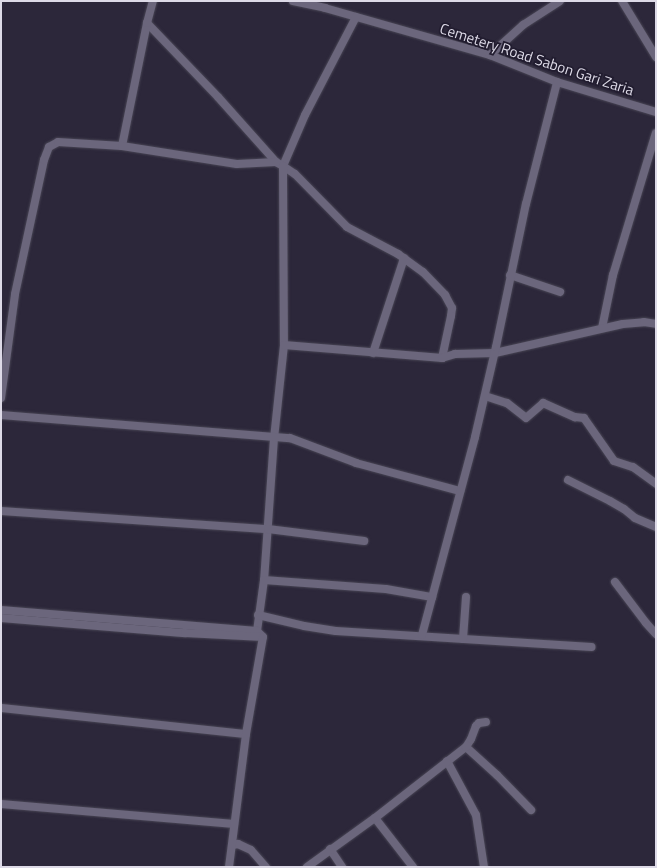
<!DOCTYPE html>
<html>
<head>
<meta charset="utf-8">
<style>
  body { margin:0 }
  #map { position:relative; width:657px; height:868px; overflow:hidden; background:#2c273a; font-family:"Titillium Web",sans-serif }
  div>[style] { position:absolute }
  .roads { filter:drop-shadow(0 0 1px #484554) drop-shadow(0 0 1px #484554) }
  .street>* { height:8px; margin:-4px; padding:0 4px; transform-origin:4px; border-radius:4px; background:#6b667c }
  span { translate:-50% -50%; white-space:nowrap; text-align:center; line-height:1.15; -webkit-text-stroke:3.5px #221d30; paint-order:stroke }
  .street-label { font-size:15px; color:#dddae7 }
  .frame { position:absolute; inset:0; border:2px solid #dddae7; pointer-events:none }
</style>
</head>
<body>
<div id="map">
  <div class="roads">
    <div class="street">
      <div style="left:293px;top:1px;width:33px;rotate:12deg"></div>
      <div style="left:325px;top:8px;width:172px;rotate:15.9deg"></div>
      <div style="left:490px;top:55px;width:72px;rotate:21.9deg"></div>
      <div style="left:557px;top:82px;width:103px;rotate:16.9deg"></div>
      <div style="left:622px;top:1px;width:66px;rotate:58.7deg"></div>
      <div style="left:356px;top:17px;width:110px;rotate:117.5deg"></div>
      <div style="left:305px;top:115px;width:56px;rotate:113.3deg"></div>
      <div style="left:283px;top:166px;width:14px;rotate:34deg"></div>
      <div style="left:295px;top:174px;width:74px;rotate:45.5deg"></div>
      <div style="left:347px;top:227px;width:58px;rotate:27.9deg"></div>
      <div style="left:398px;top:254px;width:31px;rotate:36deg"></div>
      <div style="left:423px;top:272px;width:32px;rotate:46deg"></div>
      <div style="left:445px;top:295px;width:15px;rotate:62deg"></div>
      <div style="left:452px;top:308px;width:8px;rotate:97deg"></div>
      <div style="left:451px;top:316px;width:43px;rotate:102.1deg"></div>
      <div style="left:147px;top:23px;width:103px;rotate:46.2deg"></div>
      <div style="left:218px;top:97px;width:87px;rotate:48.3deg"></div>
      <div style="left:276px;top:162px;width:8px;rotate:30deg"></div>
      <div style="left:283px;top:166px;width:179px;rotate:89.7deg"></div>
      <div style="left:284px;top:345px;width:94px;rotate:96.1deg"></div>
      <div style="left:274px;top:438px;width:142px;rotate:94deg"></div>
      <div style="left:264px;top:580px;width:51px;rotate:97.8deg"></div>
      <div style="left:257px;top:631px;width:8px;rotate:45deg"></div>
      <div style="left:490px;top:55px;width:45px;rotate:-42.3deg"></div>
      <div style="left:523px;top:25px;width:44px;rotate:-33deg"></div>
      <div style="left:122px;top:146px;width:126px;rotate:-78.5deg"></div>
      <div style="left:147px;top:23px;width:23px;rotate:-75deg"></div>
      <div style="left:510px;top:275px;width:53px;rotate:18.8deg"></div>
      <div style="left:602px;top:328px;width:54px;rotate:-78.3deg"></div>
      <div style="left:613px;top:275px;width:148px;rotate:-73.2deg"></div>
      <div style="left:284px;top:345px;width:159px;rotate:4.7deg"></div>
      <div style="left:442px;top:358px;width:14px;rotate:-17deg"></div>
      <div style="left:455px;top:354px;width:40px;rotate:-1.4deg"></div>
      <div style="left:495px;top:353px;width:131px;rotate:-12.8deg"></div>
      <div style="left:623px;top:324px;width:21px;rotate:-5deg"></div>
      <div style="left:644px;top:322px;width:12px;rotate:9deg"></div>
      <div style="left:373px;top:353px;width:100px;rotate:-71.9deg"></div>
      <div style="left:485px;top:396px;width:23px;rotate:18deg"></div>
      <div style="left:507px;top:403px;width:24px;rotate:38deg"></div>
      <div style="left:526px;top:418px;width:23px;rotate:-41deg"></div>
      <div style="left:543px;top:403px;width:35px;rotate:24deg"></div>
      <div style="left:575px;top:417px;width:9px;rotate:6deg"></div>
      <div style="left:584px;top:418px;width:52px;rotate:55.1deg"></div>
      <div style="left:614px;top:461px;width:20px;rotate:18deg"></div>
      <div style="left:633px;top:467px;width:29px;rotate:36deg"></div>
      <div style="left:1px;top:398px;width:105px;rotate:-82.3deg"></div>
      <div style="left:15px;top:294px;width:137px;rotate:-77.8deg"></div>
      <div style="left:44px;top:160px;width:14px;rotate:-69deg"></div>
      <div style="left:49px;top:147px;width:10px;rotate:-29deg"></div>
      <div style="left:58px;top:142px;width:64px;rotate:3.6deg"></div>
      <div style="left:122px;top:146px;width:116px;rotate:8.9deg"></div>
      <div style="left:237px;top:164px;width:39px;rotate:-3deg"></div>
      <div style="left:1px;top:415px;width:290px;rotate:4.6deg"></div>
      <div style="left:290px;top:438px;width:71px;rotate:20.7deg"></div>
      <div style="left:356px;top:463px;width:108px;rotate:15.1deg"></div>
      <div style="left:568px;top:480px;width:47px;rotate:26.6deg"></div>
      <div style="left:610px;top:501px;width:16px;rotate:30deg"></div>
      <div style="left:624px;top:509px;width:14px;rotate:39deg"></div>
      <div style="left:635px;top:518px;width:23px;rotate:23deg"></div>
      <div style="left:1px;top:511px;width:268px;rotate:3.9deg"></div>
      <div style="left:268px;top:529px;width:97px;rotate:7.1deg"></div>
      <div style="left:264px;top:580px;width:122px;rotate:4.2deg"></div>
      <div style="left:386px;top:589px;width:47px;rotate:9.9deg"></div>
      <div style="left:615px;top:582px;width:51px;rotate:52.9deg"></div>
      <div style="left:646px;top:623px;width:15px;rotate:48deg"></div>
      <div style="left:1px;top:610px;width:257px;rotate:4.7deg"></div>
      <div style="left:258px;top:615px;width:47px;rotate:13.4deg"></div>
      <div style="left:304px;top:626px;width:32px;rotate:9deg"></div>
      <div style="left:336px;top:631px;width:256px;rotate:3.6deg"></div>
      <div style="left:1px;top:618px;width:185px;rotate:4.7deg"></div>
      <div style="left:185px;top:633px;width:78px;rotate:2.9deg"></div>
      <div style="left:422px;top:635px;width:205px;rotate:-75deg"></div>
      <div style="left:475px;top:437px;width:92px;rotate:-76.9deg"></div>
      <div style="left:496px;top:347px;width:146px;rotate:-78.2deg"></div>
      <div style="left:526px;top:204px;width:126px;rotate:-75.7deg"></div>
      <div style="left:463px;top:639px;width:42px;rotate:-85.9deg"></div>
      <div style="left:1px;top:708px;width:246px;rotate:6.1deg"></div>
      <div style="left:466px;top:747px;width:42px;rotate:42.1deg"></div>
      <div style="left:497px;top:775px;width:49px;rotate:45.8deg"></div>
      <div style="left:447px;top:761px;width:61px;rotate:61.8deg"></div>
      <div style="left:476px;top:815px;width:53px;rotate:81.3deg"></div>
      <div style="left:1px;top:804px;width:234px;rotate:4.9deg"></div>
      <div style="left:375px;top:818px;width:62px;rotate:52.2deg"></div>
      <div style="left:233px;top:845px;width:5px;rotate:-11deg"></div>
      <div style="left:238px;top:844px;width:14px;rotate:25deg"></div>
      <div style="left:251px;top:850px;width:23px;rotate:49deg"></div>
      <div style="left:330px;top:849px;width:22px;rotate:56deg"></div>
      <div style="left:229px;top:867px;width:134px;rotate:-82.7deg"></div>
      <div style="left:246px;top:734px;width:98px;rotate:-80.1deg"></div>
      <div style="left:307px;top:867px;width:84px;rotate:-35.8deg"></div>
      <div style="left:375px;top:818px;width:115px;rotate:-38deg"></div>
      <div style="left:466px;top:747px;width:9px;rotate:-58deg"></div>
      <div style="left:471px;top:739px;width:14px;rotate:-69deg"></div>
      <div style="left:476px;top:726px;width:4px;rotate:-45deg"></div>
      <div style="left:479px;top:723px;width:7px;rotate:-8deg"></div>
    </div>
  </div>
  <div class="street-label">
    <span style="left:537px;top:59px;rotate:18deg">Cemetery Road Sabon Gari Zaria</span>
  </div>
  <div class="frame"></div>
</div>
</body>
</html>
